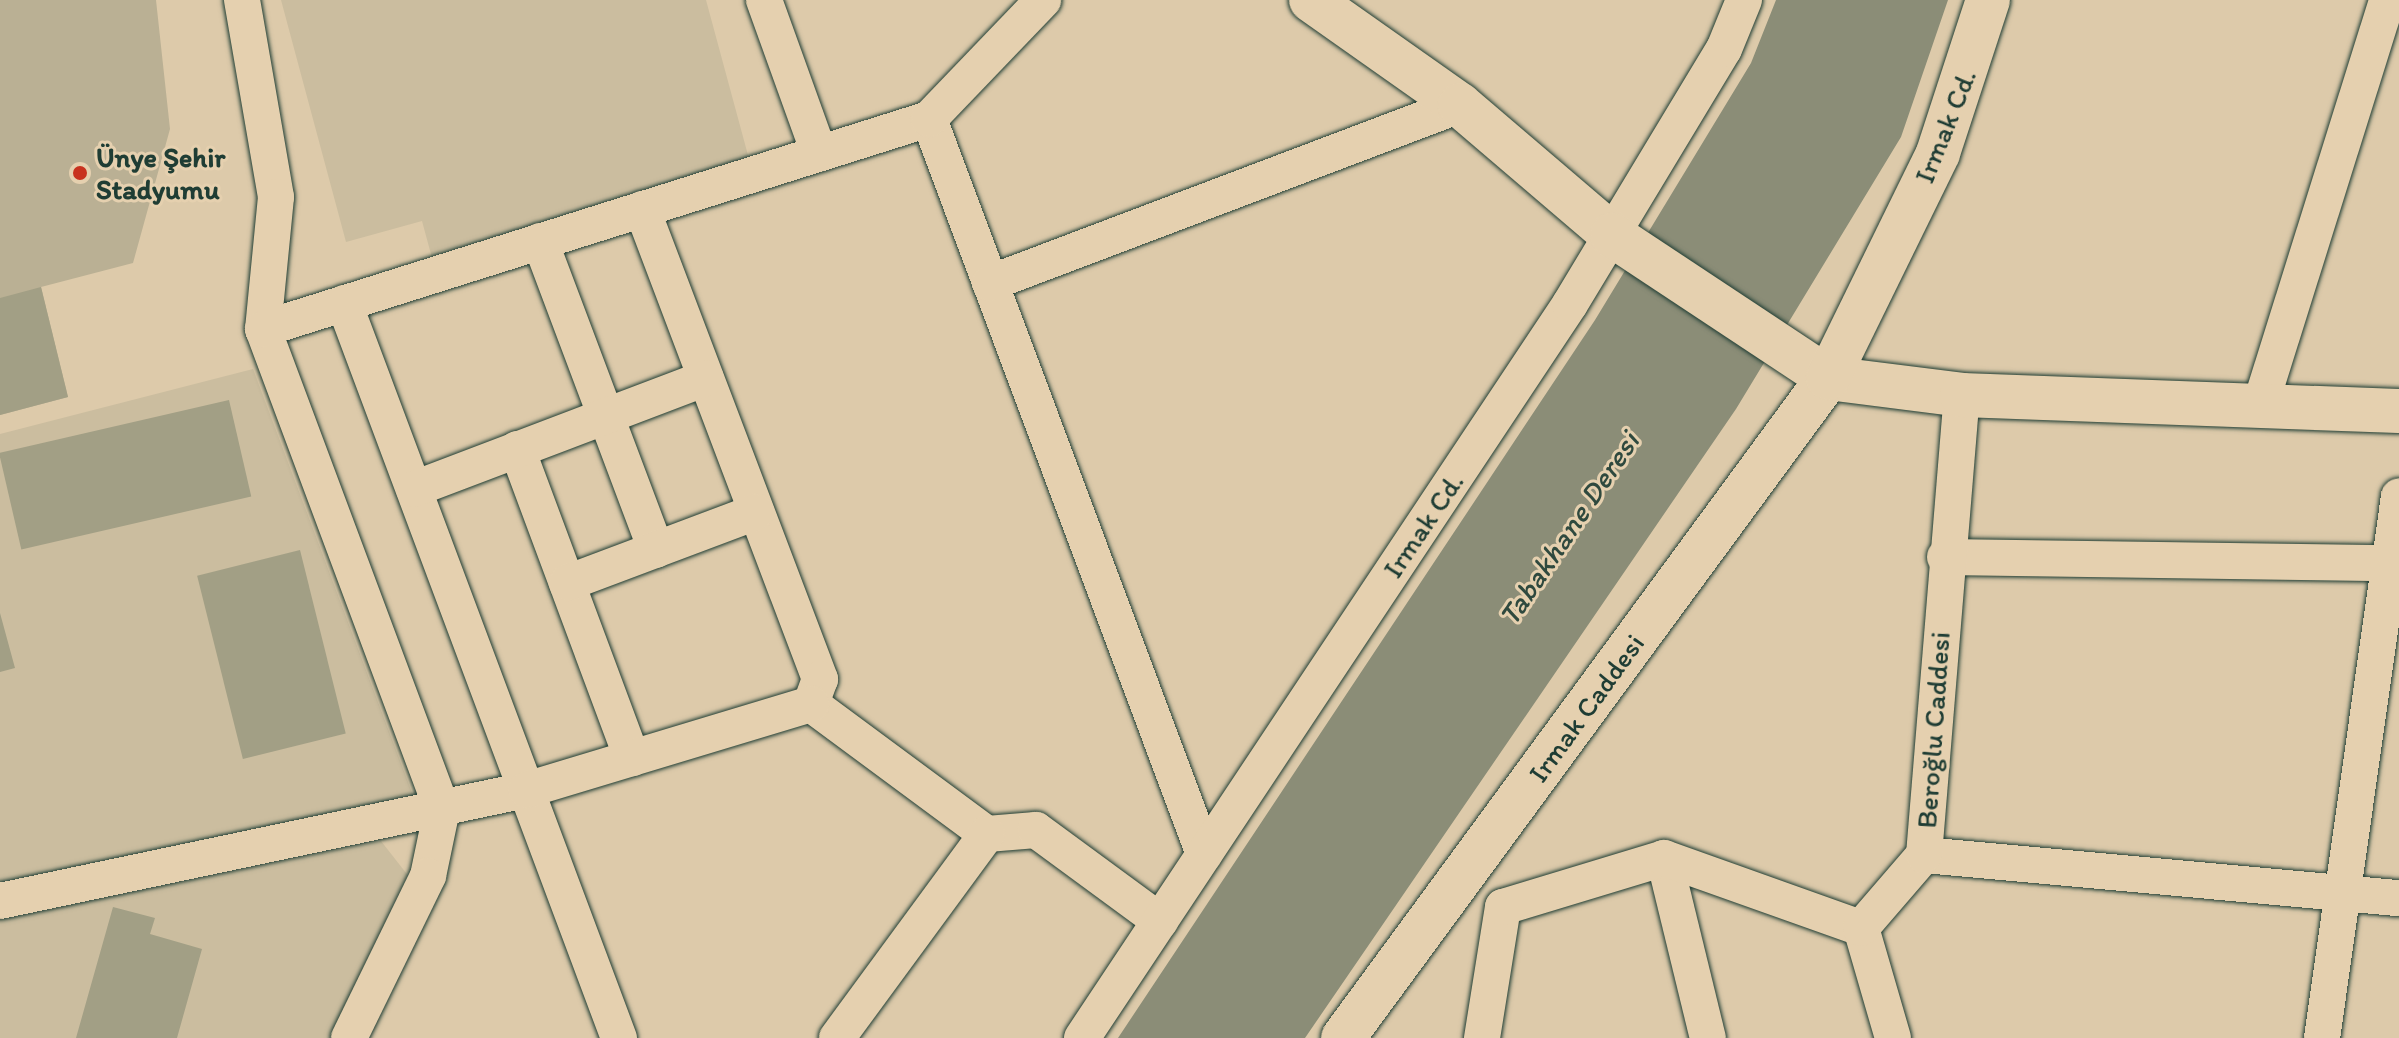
<!DOCTYPE html>
<html>
<head>
<meta charset="utf-8">
<style>
  body { margin:0 }
  #map { position:relative; width:2399px; height:1038px; overflow:hidden; background:#ddcaaa; font-family:Itim,sans-serif }
  div>[style] { position:absolute }
  .built>* { inset:0; background:#cbbd9f }
  .green>* { inset:0; background:#bab094 }
  .water>* { inset:0; background:#8b8d77 }
  .building>* { inset:0; background:#a29f85; transform-origin:0 0 }
  .roads { filter:drop-shadow(0 0 2px #1f3d34) drop-shadow(0 0 2px #1f3d34) }
  .street>* { height:36px; margin:-18px; padding:0 18px; transform-origin:18px; border-radius:18px; background:#e5d0af }
  .secondary>* { height:44px; margin:-22px; padding:0 22px; transform-origin:22px; border-radius:22px; background:#e5d0af }
  .dots>* { width:22px; height:22px; translate:-50% -50%; box-sizing:border-box; border:4px solid #e5d0af; border-radius:50% }
  span { translate:-50% -50%; white-space:nowrap; text-align:center; line-height:1.15; -webkit-text-stroke:6px #e5d0af; paint-order:stroke }
  .street-label { font-size:28px; color:#1f3d34 }
  .poi-label { font-size:28px; color:#1f3d34; font-weight:700 }
  .left { translate:0 -50%; text-align:left }
  .water-label { font-size:30px; color:#2f493e; font-style:italic }
</style>
</head>
<body>
<div id="map">
  <div class="built">
    <div style="clip-path:polygon(281px 0,706px 0,752px 170px,432px 258px,422px 221px,346px 242px)"></div>
    <div style="clip-path:polygon(253px 369px,414px 798px,0 883px,0 434px)"></div>
    <div style="clip-path:polygon(381px 841px,410px 878px,331px 1038px,0 1038px,0 920px)"></div>
  </div>
  <div class="green">
    <div style="clip-path:polygon(0 0,156px 0,170px 129px,133px 263px,41px 287px,68px 397px,0 415px)"></div>
  </div>
  <div class="water">
    <div style="clip-path:polygon(1776px 0,1948px 0,1901px 137px,1736px 409px,1305px 1038px,1118px 1038px,1595px 320px,1751px 63px)"></div>
  </div>
  <div class="building">
    <div style="clip-path:polygon(41px 287px,68px 397px,0 415px,0 298px)"></div>
    <div style="left:229px;top:400px;width:99px;height:236px;rotate:77deg"></div>
    <div style="left:300px;top:550px;width:189px;height:106px;rotate:76deg"></div>
    <div style="clip-path:polygon(0 613px,15px 668px,0 672px)"></div>
    <div style="clip-path:polygon(113px 907px,155px 918px,150px 934px,202px 949px,177px 1038px,76px 1038px)"></div>
  </div>
  <div class="roads">
    <div class="street">
      <div style="left:242px;top:0;width:200px;rotate:80.2deg"></div>
      <div style="left:276px;top:197px;width:133px;rotate:95.6deg"></div>
      <div style="left:263px;top:329px;width:512px;rotate:69.55deg"></div>
      <div style="left:442px;top:809px;width:68px;rotate:101.8deg"></div>
      <div style="left:428px;top:876px;width:180px;rotate:116deg"></div>
      <div style="left:764px;top:0;width:163px;rotate:70.2deg"></div>
      <div style="left:929px;top:119px;width:785px;rotate:69.49deg"></div>
      <div style="left:642px;top:209px;width:503px;rotate:69.26deg"></div>
      <div style="left:820px;top:679px;width:27px;rotate:110deg"></div>
      <div style="left:540px;top:241px;width:330px;rotate:69.4deg"></div>
      <div style="left:990px;top:283px;width:503px;rotate:-20.74deg"></div>
      <div style="left:344px;top:303px;width:785px;rotate:69.49deg"></div>
      <div style="left:263px;top:329px;width:698px;rotate:-17.5deg"></div>
      <div style="left:929px;top:119px;width:165px;rotate:-46.2deg"></div>
      <div style="left:2260px;top:406px;width:425px;rotate:-72.6deg"></div>
      <div style="left:517px;top:449px;width:330px;rotate:69.6deg"></div>
      <div style="left:414px;top:489px;width:312px;rotate:-20.8deg"></div>
      <div style="left:1945px;top:557px;width:445px;rotate:0.8deg"></div>
      <div style="left:567px;top:583px;width:202px;rotate:-20.6deg"></div>
      <div style="left:811px;top:704px;width:219px;rotate:36.5deg"></div>
      <div style="left:987px;top:834px;width:49px;rotate:-4.7deg"></div>
      <div style="left:1036px;top:830px;width:154px;rotate:36.3deg"></div>
      <div style="left:1924px;top:855px;width:477px;rotate:5.2deg"></div>
      <div style="left:1664px;top:858px;width:185px;rotate:76.3deg"></div>
      <div style="left:0;top:901px;width:538px;rotate:-11.92deg"></div>
      <div style="left:526px;top:790px;width:298px;rotate:-16.8deg"></div>
      <div style="left:837px;top:1038px;width:253px;rotate:-53.7deg"></div>
      <div style="left:1082px;top:1038px;width:881px;rotate:-56.38deg"></div>
      <div style="left:1570px;top:304px;width:298px;rotate:-58.9deg"></div>
      <div style="left:1724px;top:49px;width:53px;rotate:-67.8deg"></div>
      <div style="left:1482px;top:1038px;width:133px;rotate:-80.9deg"></div>
      <div style="left:1503px;top:907px;width:168px;rotate:-16.9deg"></div>
      <div style="left:1664px;top:858px;width:209px;rotate:19.6deg"></div>
      <div style="left:1893px;top:1038px;width:115px;rotate:-106.2deg"></div>
      <div style="left:1861px;top:928px;width:96px;rotate:-49.2deg"></div>
      <div style="left:1924px;top:855px;width:462px;rotate:-85.3deg"></div>
      <div style="left:2322px;top:1038px;width:547px;rotate:-81.91deg"></div>
    </div>
    <div class="secondary">
      <div style="left:1311px;top:0;width:182px;rotate:35.2deg"></div>
      <div style="left:1460px;top:105px;width:200px;rotate:40.5deg"></div>
      <div style="left:1612px;top:235px;width:259px;rotate:33.5deg"></div>
      <div style="left:1828px;top:378px;width:135px;rotate:7.2deg"></div>
      <div style="left:1962px;top:395px;width:437px;rotate:2.1deg"></div>
      <div style="left:1343px;top:1038px;width:819px;rotate:-53.69deg"></div>
      <div style="left:1828px;top:378px;width:250px;rotate:-63.9deg"></div>
      <div style="left:1938px;top:153px;width:161px;rotate:-71.9deg"></div>
    </div>
  </div>
  <div class="dots">
    <div style="left:80px;top:173px;background:#c8321e"></div>
  </div>
  <div class="street-label">
    <span style="left:1945px;top:126px;rotate:-68deg">Irmak Cd.</span>
    <span style="left:1423px;top:525px;rotate:-56deg">Irmak Cd.</span>
    <span style="left:1586px;top:708px;rotate:-54deg">Irmak Caddesi</span>
    <span style="left:1933px;top:730px;rotate:-86deg">Beroğlu Caddesi</span>
  </div>
  <div class="poi-label">
    <span class="left" style="left:96px;top:173px">Ünye Şehir<br>Stadyumu</span>
  </div>
  <div class="water-label">
    <span style="left:1569px;top:529px;rotate:-56deg">Tabakhane Deresi</span>
  </div>
</div>
</body>
</html>
